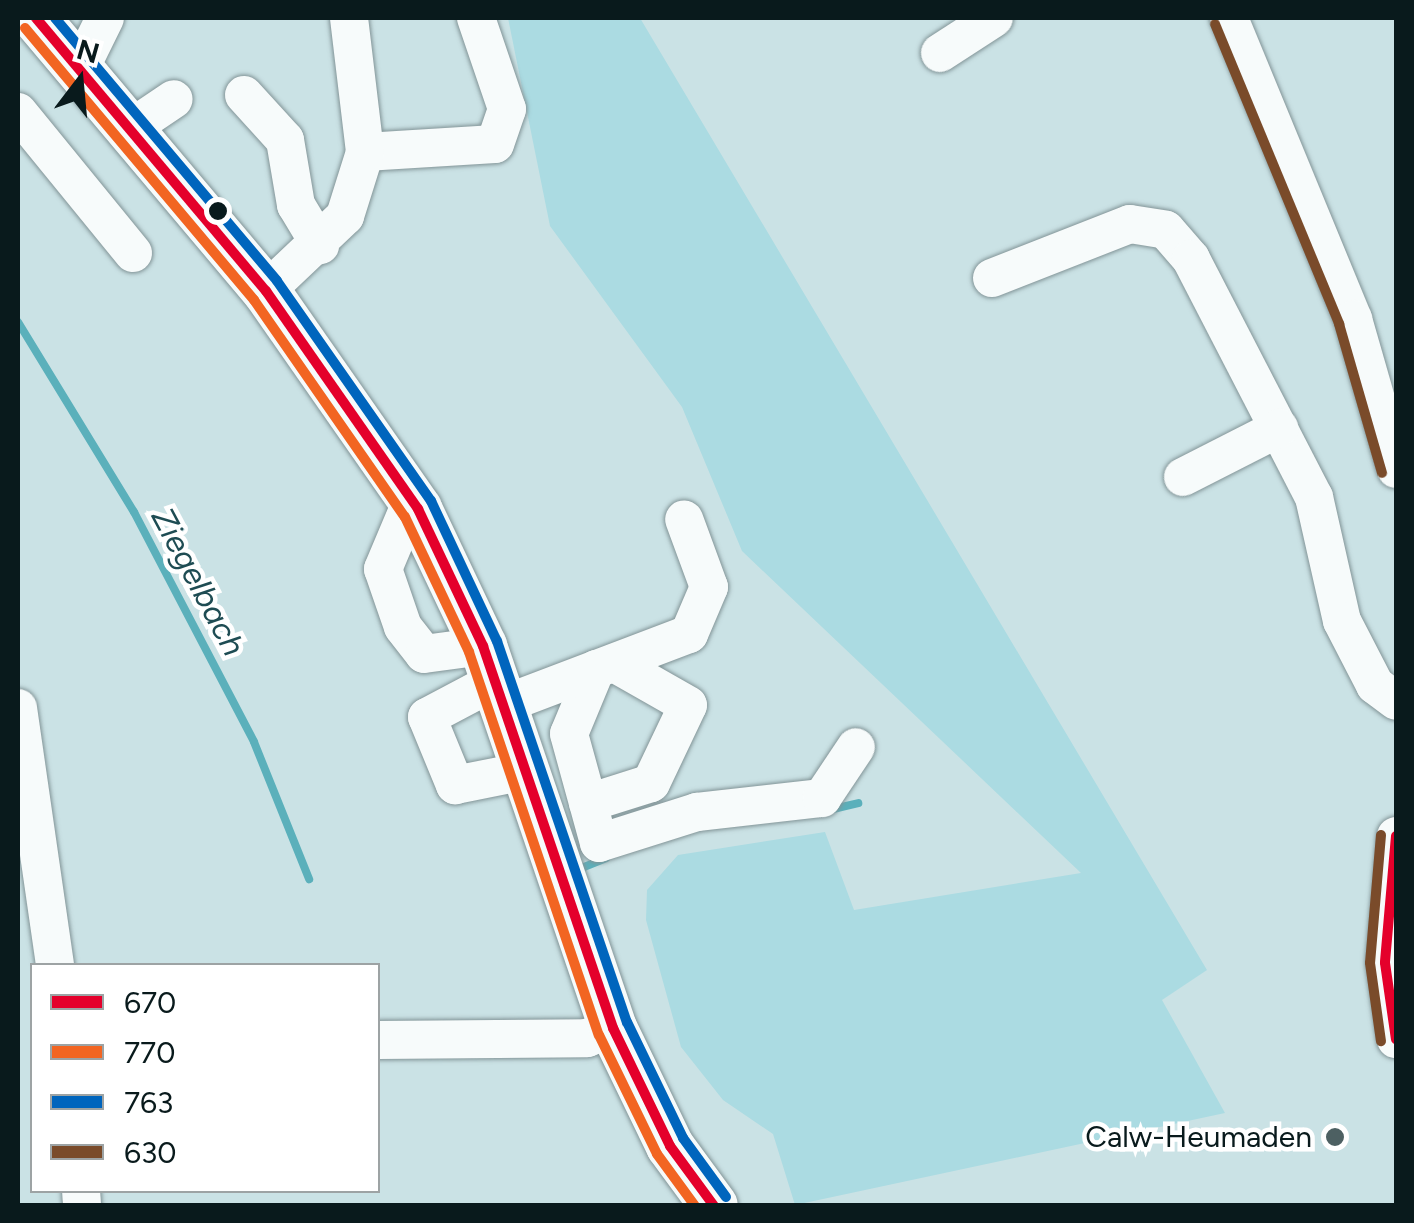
<!DOCTYPE html>
<html>
<head>
<meta charset="utf-8">
<style>
  body { margin:0 }
  #map { position:relative; width:1414px; height:1223px; overflow:hidden; background:#cae2e5; font-family:Figtree,sans-serif }
  div>[style] { position:absolute }
  .green>* { inset:0; background:#abdbe2 }
  .stream>* { height:8px; margin:-4px; padding:0 4px; transform-origin:4px; border-radius:4px; background:#5bb0bb }
  .roads { filter:drop-shadow(0 0 2px #829497) drop-shadow(0 0 2px #829497) }
  .minor>* { height:38px; margin:-19px; padding:0 19px; transform-origin:19px; border-radius:19px; background:#f7fbfb }
  .major>* { height:48px; margin:-24px; padding:0 24px; transform-origin:24px; border-radius:24px; background:#f7fbfb }
  .bus-1>* { height:10px; margin:-5px; padding:0 5px; transform-origin:5px; border-radius:5px; background:#e4002b }
  .bus-2>* { height:10px; margin:-5px; padding:0 5px; transform-origin:5px; border-radius:5px; background:#f26522 }
  .bus-3>* { height:10px; margin:-5px; padding:0 5px; transform-origin:5px; border-radius:5px; background:#0065bd }
  .bus-4>* { height:10px; margin:-5px; padding:0 5px; transform-origin:5px; border-radius:5px; background:#7a4b2a }
  .dots>* { width:28px; height:28px; translate:-50% -50%; box-sizing:border-box; border:5px solid #fff; border-radius:50% }
  span { translate:-50% -50%; white-space:nowrap; text-align:center; line-height:1.15; -webkit-text-stroke:9px #fff; paint-order:stroke }
  .poi-label { font-size:30px; color:#091a1c }
  .right { translate:-100% -50%; text-align:right }
  .water-label { font-size:32px; color:#1e4c53; font-style:italic }
  .frame { position:absolute; inset:0; border:20px solid #091a1c; pointer-events:none }
  .legend { position:absolute; left:30px; top:963px; width:350px; height:230px; box-sizing:border-box; background:#fff; border:2px solid #9da3a4; margin:0; padding:12px 18px; list-style:none; font-size:30px; color:#091a1c }
  .legend li { display:flex; align-items:center; gap:20px; height:50px }
  .legend b { width:50px; border:2px solid #9da3a4 }
  .north { position:absolute; left:30px; top:30px; width:100px; height:100px; -webkit-text-stroke:8px #fff; paint-order:stroke; rotate:16deg; font-size:28px; font-weight:700; line-height:40px; text-align:center; color:#091a1c }
  .north::after { content:''; display:block; margin:auto; width:35px; height:45px; background:#091a1c; clip-path:polygon(50% 0,100% 100%,50% 72%,0 100%) }
</style>
</head>
<body>
<div id="map">
  <div class="green">
    <div style="clip-path:polygon(508px 18px,640px 18px,1207px 970px,1162px 1000px,1225px 1113px,795px 1205px,773px 1134px,723px 1100px,681px 1047px,646px 920px,647px 890px,678px 855px,825px 832px,854px 910px,1081px 873px,742px 551px,682px 407px,550px 226px)"></div>
  </div>
  <div class="stream">
    <div style="left:18px;top:322px;width:223px;rotate:58.6deg"></div>
    <div style="left:134px;top:512px;width:259px;rotate:62.4deg"></div>
    <div style="left:254px;top:742px;width:148px;rotate:68.1deg"></div>
    <div style="left:833px;top:809px;width:26px;rotate:-13deg"></div>
    <div style="left:584px;top:867px;width:24px;rotate:-22deg"></div>
  </div>
  <div class="roads">
    <div class="minor">
      <div style="left:1229px;top:18px;width:326px;rotate:67.6deg"></div>
      <div style="left:1353px;top:319px;width:156px;rotate:74deg"></div>
      <div style="left:940px;top:53px;width:64px;rotate:-32.9deg"></div>
      <div style="left:79px;top:71px;width:59px;rotate:-63.9deg"></div>
      <div style="left:244px;top:95px;width:61px;rotate:47.7deg"></div>
      <div style="left:285px;top:140px;width:66px;rotate:80.4deg"></div>
      <div style="left:296px;top:205px;width:47px;rotate:59deg"></div>
      <div style="left:18px;top:112px;width:182px;rotate:50.8deg"></div>
      <div style="left:128px;top:130px;width:55px;rotate:-34deg"></div>
      <div style="left:365px;top:152px;width:130px;rotate:-3.5deg"></div>
      <div style="left:495px;top:144px;width:37px;rotate:-71deg"></div>
      <div style="left:507px;top:109px;width:96px;rotate:-108.8deg"></div>
      <div style="left:992px;top:278px;width:148px;rotate:-21.4deg"></div>
      <div style="left:1130px;top:224px;width:36px;rotate:9deg"></div>
      <div style="left:1166px;top:230px;width:38px;rotate:49deg"></div>
      <div style="left:1191px;top:259px;width:268px;rotate:62.7deg"></div>
      <div style="left:1314px;top:497px;width:127px;rotate:77.3deg"></div>
      <div style="left:1342px;top:621px;width:72px;rotate:62.7deg"></div>
      <div style="left:1375px;top:685px;width:26px;rotate:37deg"></div>
      <div style="left:266px;top:291px;width:109px;rotate:-43.5deg"></div>
      <div style="left:345px;top:216px;width:67px;rotate:-72.6deg"></div>
      <div style="left:365px;top:152px;width:135px;rotate:-96.8deg"></div>
      <div style="left:1183px;top:477px;width:108px;rotate:-27deg"></div>
      <div style="left:412px;top:500px;width:75px;rotate:112.8deg"></div>
      <div style="left:383px;top:569px;width:61px;rotate:71deg"></div>
      <div style="left:403px;top:627px;width:34px;rotate:52deg"></div>
      <div style="left:424px;top:654px;width:60px;rotate:-7.7deg"></div>
      <div style="left:596px;top:669px;width:70px;rotate:112.6deg"></div>
      <div style="left:569px;top:734px;width:113px;rotate:74.6deg"></div>
      <div style="left:599px;top:843px;width:103px;rotate:-17.6deg"></div>
      <div style="left:697px;top:812px;width:126px;rotate:-6.4deg"></div>
      <div style="left:822px;top:798px;width:61px;rotate:-56.3deg"></div>
      <div style="left:495px;top:681px;width:77px;rotate:152.1deg"></div>
      <div style="left:427px;top:717px;width:74px;rotate:67.6deg"></div>
      <div style="left:455px;top:785px;width:71px;rotate:-11.3deg"></div>
      <div style="left:502px;top:705px;width:200px;rotate:-20.8deg"></div>
      <div style="left:689px;top:634px;width:51px;rotate:-66.9deg"></div>
      <div style="left:709px;top:587px;width:72px;rotate:-110.2deg"></div>
      <div style="left:18px;top:708px;width:261px;rotate:81.8deg"></div>
      <div style="left:588px;top:803px;width:66px;rotate:-17.6deg"></div>
      <div style="left:651px;top:783px;width:86px;rotate:-64.6deg"></div>
      <div style="left:688px;top:705px;width:85px;rotate:-150.4deg"></div>
      <div style="left:1396px;top:836px;width:127px;rotate:95deg"></div>
      <div style="left:1385px;top:963px;width:77px;rotate:81.8deg"></div>
      <div style="left:378px;top:1040px;width:209px;rotate:-0.5deg"></div>
      <div style="left:587px;top:1038px;width:28px;rotate:-21deg"></div>
      <div style="left:81px;top:1190px;width:16px;rotate:86deg"></div>
    </div>
    <div class="major">
      <div style="left:36px;top:18px;width:357px;rotate:49.9deg"></div>
      <div style="left:266px;top:291px;width:266px;rotate:55.1deg"></div>
      <div style="left:418px;top:509px;width:152px;rotate:64.6deg"></div>
      <div style="left:483px;top:646px;width:404px;rotate:71.2deg"></div>
      <div style="left:613px;top:1028px;width:131px;rotate:64.2deg"></div>
      <div style="left:670px;top:1146px;width:74px;rotate:53.7deg"></div>
    </div>
  </div>
  <div class="bus-1">
    <div style="left:36px;top:18px;width:357px;rotate:49.9deg"></div>
    <div style="left:266px;top:291px;width:266px;rotate:55.1deg"></div>
    <div style="left:418px;top:509px;width:152px;rotate:64.6deg"></div>
    <div style="left:483px;top:646px;width:404px;rotate:71.2deg"></div>
    <div style="left:613px;top:1028px;width:131px;rotate:64.2deg"></div>
    <div style="left:670px;top:1146px;width:74px;rotate:53.7deg"></div>
    <div style="left:1396px;top:836px;width:127px;rotate:95deg"></div>
    <div style="left:1385px;top:963px;width:77px;rotate:81.8deg"></div>
  </div>
  <div class="bus-2">
    <div style="left:25px;top:28px;width:356px;rotate:49.9deg"></div>
    <div style="left:254px;top:300px;width:264px;rotate:55.2deg"></div>
    <div style="left:405px;top:517px;width:149px;rotate:64.6deg"></div>
    <div style="left:469px;top:652px;width:404px;rotate:71.3deg"></div>
    <div style="left:599px;top:1035px;width:132px;rotate:64deg"></div>
    <div style="left:657px;top:1154px;width:64px;rotate:53.8deg"></div>
  </div>
  <div class="bus-3">
    <div style="left:55px;top:18px;width:344px;rotate:49.8deg"></div>
    <div style="left:277px;top:281px;width:269px;rotate:55deg"></div>
    <div style="left:431px;top:501px;width:155px;rotate:64.8deg"></div>
    <div style="left:497px;top:641px;width:403px;rotate:71.2deg"></div>
    <div style="left:627px;top:1022px;width:129px;rotate:64.2deg"></div>
    <div style="left:683px;top:1138px;width:73px;rotate:53.9deg"></div>
  </div>
  <div class="bus-4">
    <div style="left:1215px;top:24px;width:325px;rotate:67.5deg"></div>
    <div style="left:1339px;top:324px;width:155px;rotate:73.9deg"></div>
    <div style="left:1381px;top:835px;width:128px;rotate:94.9deg"></div>
    <div style="left:1370px;top:963px;width:79px;rotate:82deg"></div>
  </div>
  <div class="dots">
    <div style="left:218px;top:211px;background:#091a1c"></div>
    <div style="left:1335px;top:1137px;background:#4d6062"></div>
  </div>
  <div class="poi-label">
    <span class="right" style="left:1312px;top:1137px">Calw-Heumaden</span>
  </div>
  <div class="water-label">
    <span style="left:198px;top:582px;rotate:62deg">Ziegelbach</span>
  </div>
  <div class="frame"></div>
  <ul class="legend">
  <li><b style="height:12px;background:#e4002b"></b>670</li>
  <li><b style="height:12px;background:#f26522"></b>770</li>
  <li><b style="height:12px;background:#0065bd"></b>763</li>
  <li><b style="height:12px;background:#7a4b2a"></b>630</li>
  </ul>
  <div class="north">N</div>
</div>
</body>
</html>
